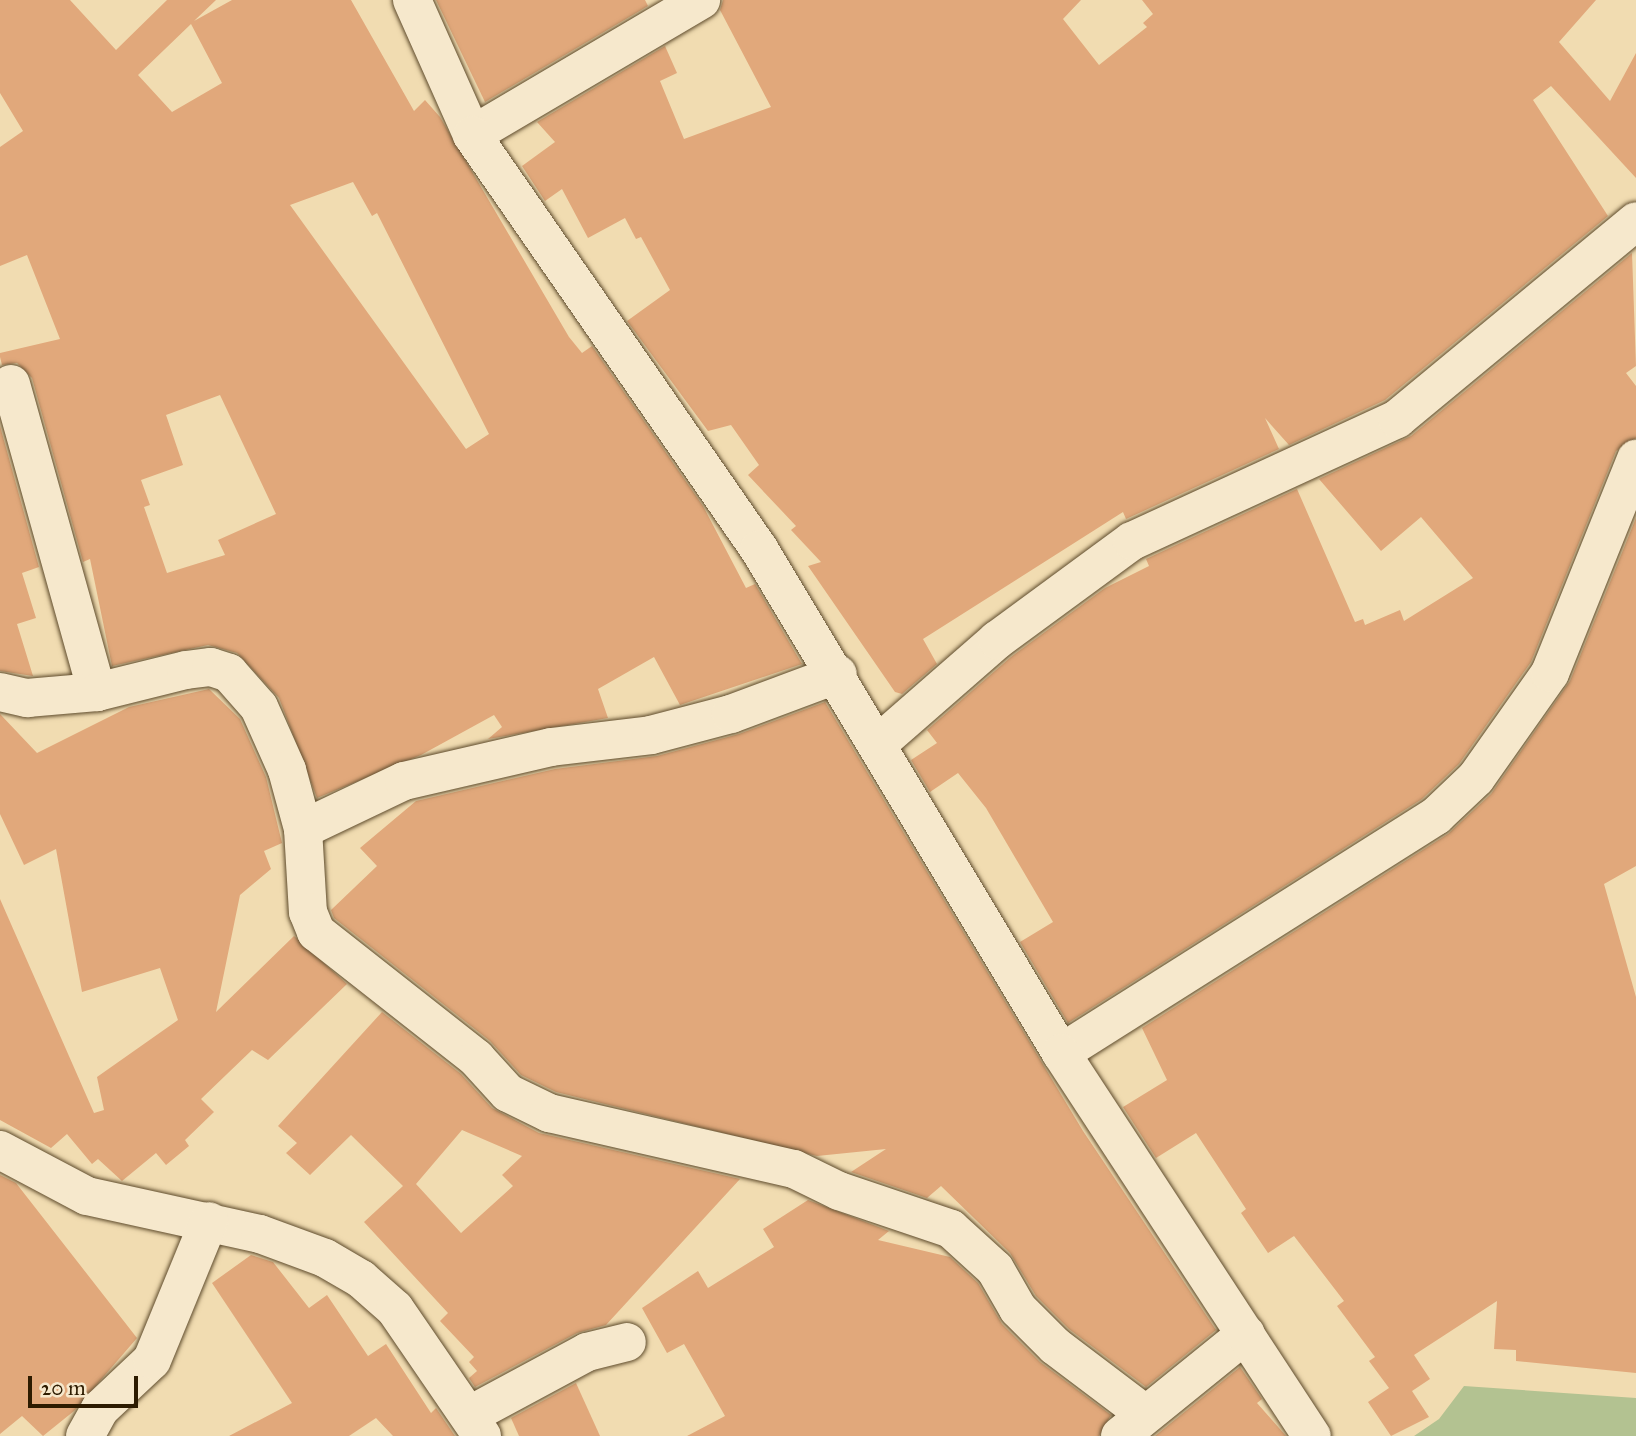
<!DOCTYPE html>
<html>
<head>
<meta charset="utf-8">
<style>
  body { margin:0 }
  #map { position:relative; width:1636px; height:1436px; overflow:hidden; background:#f1dcb1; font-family:"IM FELL Great Primer",serif }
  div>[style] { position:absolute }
  .green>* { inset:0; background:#b3c291 }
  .building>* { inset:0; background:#e1a87b }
  .roads { filter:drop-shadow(0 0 2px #5e4b2c) drop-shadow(0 0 2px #5e4b2c) }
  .street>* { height:38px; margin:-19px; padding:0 19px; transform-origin:19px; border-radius:19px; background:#f6e8cc }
  .secondary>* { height:38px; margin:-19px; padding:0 19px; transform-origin:19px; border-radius:19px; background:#f6e8cc }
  span { translate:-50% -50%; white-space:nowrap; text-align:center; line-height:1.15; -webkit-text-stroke:6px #f6e8cc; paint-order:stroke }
  .scale { position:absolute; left:28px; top:1376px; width:110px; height:32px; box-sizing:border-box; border:4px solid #2d1b00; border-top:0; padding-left:9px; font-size:21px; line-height:24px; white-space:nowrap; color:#2d1b00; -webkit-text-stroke:5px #f6e8cc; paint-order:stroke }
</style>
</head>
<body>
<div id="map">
  <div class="green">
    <div style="clip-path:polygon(1464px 1386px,1636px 1398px,1636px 1436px,1414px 1436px,1439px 1419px)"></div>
  </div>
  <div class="building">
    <div style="clip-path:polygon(evenodd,0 0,70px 0,116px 50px,167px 0,216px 0,194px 21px,232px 0,351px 0,414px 111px,425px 100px,440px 117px,569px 337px,582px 353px,592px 346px,703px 506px,746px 588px,755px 584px,802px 664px,680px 705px,654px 657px,598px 689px,608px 718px,488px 739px,502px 727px,494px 715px,421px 755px,317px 798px,279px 698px,237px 653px,208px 645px,112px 666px,90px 559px,83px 562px,32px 378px,17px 363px,2px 365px,0 357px,0 353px,60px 339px,27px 255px,0 266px,0 147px,23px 131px,0 93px,0 0,191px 24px,222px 83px,172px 112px,138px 75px,191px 24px,0 0,353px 182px,372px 216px,377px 213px,489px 434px,466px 449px,290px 205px,353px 182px,0 0,220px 395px,276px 514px,218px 540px,225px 555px,167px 573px,144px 507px,150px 505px,141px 480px,183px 465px,166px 415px,220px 395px)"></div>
    <div style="clip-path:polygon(436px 0,645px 0,648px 6px,485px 102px)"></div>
    <div style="clip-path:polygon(723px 0,1081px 0,1063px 19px,1099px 65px,1147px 27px,1143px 23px,1153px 14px,1142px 0,1596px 0,1559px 42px,1610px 101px,1636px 53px,1636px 178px,1551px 86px,1533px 100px,1608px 216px,1385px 400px,1289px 445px,1265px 418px,1279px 449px,1126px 519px,1123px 512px,923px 639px,937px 664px,902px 694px,895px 692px,808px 566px,821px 562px,791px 530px,796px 526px,748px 475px,759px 465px,731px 425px,708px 431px,627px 321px,670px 290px,641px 237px,636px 239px,625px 218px,588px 238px,562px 189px,545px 201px,522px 166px,555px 142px,537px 122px,665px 46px,677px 73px,660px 81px,684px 139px,771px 107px,720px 10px)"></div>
    <div style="clip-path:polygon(1632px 253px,1636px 366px,1626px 373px,1636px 386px,1636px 438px,1616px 451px,1531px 662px,1459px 764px,1422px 799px,1068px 1023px,1020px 942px,1053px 922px,986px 808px,958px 773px,930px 792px,911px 760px,937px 743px,927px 730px,1011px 657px,1105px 588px,1149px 566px,1146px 559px,1297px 489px,1355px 622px,1363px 619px,1365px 625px,1400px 610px,1404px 621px,1473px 578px,1421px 517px,1381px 551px,1319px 479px,1411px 436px)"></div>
    <div style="clip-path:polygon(0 426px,39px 567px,22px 573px,36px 618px,17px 624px,33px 676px,0 671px)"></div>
    <div style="clip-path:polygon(1636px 518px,1636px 866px,1604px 884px,1636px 997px,1636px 1373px,1516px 1361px,1516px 1350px,1494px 1349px,1497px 1301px,1414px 1355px,1430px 1379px,1412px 1391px,1429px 1417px,1391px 1436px,1368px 1402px,1389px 1388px,1369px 1361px,1375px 1357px,1337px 1306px,1344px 1301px,1294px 1236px,1268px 1253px,1241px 1213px,1246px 1209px,1196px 1133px,1156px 1158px,1123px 1107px,1167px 1080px,1142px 1028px,1448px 834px,1491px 794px,1570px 681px)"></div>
    <div style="clip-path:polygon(209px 689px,240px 719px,266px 777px,282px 843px,264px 851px,271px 869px,240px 895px,216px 1012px,294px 936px,347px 984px,268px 1060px,252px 1050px,201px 1099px,214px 1112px,185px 1140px,189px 1146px,166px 1165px,156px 1153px,122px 1181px,98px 1159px,92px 1164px,67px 1134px,51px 1148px,0 1120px,0 899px,94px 1113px,104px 1110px,97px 1077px,178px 1020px,160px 968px,82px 992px,56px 849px,24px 865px,0 814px,0 714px,37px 753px,129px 707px)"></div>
    <div style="clip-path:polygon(825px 702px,1083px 1131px,1216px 1330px,1146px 1387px,1069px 1329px,1036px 1296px,1010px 1253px,941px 1186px,927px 1198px,851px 1172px,886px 1149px,817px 1156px,556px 1092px,521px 1075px,490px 1041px,334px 918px,331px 910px,377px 866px,360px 848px,416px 801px,555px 769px,657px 756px,739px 734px)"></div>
    <div style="clip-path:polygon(evenodd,382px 1012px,461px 1074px,492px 1108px,539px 1133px,740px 1179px,606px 1325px,577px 1333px,475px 1387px,469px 1378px,477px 1371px,469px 1362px,474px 1357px,440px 1321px,448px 1313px,364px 1222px,403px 1186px,351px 1135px,310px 1175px,286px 1153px,297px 1143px,278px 1126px,382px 1012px,462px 1130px,522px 1156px,502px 1175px,513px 1186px,461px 1233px,416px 1184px,462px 1130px)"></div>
    <div style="clip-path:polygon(0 1175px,16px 1183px,137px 1338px,74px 1411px,43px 1436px,22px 1416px,0 1434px)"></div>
    <div style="clip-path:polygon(808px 1200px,889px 1231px,878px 1240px,950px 1257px,978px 1283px,1002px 1324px,1040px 1362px,1111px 1415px,1099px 1436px,687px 1436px,725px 1416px,684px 1344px,667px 1353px,642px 1308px,698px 1271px,708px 1288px,774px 1247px,763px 1229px)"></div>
    <div style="clip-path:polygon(251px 1255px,273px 1262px,309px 1308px,327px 1295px,368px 1356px,386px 1344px,431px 1413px,436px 1408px,455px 1436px,393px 1436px,376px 1418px,349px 1436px,229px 1436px,292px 1403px,212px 1283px)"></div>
    <div style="clip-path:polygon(1240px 1367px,1262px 1399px,1257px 1403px,1286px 1436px,1155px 1436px)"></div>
    <div style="clip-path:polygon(576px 1383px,600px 1436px,519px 1436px,511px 1418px)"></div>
  </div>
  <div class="roads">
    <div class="street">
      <div style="left:472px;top:135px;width:266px;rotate:-30.5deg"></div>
      <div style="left:11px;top:384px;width:320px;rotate:74.4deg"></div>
      <div style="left:0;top:692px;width:28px;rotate:13deg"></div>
      <div style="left:27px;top:698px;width:70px;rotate:-4.9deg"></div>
      <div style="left:97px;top:692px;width:92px;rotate:-13.9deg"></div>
      <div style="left:186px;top:670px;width:25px;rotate:-7deg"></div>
      <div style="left:211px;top:667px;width:19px;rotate:18deg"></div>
      <div style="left:229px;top:673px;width:45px;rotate:48.6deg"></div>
      <div style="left:259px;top:707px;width:69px;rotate:66deg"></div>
      <div style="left:287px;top:770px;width:61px;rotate:74.8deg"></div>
      <div style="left:303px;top:829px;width:83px;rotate:86.6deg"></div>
      <div style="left:308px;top:912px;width:22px;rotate:68deg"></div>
      <div style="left:316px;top:932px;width:204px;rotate:38.2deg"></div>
      <div style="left:476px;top:1058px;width:47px;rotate:47.6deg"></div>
      <div style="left:508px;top:1093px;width:46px;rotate:26deg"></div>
      <div style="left:549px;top:1113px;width:251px;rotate:12.9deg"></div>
      <div style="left:794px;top:1169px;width:50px;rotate:26.1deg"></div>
      <div style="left:839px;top:1191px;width:118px;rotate:18.7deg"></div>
      <div style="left:951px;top:1229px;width:59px;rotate:42.3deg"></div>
      <div style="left:995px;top:1269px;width:46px;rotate:60.1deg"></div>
      <div style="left:1018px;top:1309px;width:52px;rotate:45deg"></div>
      <div style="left:1055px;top:1346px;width:113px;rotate:37.1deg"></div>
      <div style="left:879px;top:743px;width:157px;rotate:-41.1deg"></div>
      <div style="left:997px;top:640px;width:167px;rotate:-36.3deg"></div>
      <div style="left:1132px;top:541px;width:292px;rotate:-24.7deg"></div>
      <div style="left:1397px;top:419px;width:310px;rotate:-39.6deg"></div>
      <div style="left:303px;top:829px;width:112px;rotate:-25.4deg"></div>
      <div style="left:404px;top:781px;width:151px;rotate:-13deg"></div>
      <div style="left:551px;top:747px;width:101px;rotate:-6.8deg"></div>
      <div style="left:651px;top:735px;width:83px;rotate:-14.7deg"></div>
      <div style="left:731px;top:714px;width:114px;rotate:-20.5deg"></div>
      <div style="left:1061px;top:1053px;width:444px;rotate:-32.3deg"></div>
      <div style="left:1436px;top:816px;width:55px;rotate:-43.5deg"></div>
      <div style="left:1476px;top:778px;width:128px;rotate:-54.8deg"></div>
      <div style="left:1550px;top:673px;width:231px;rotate:-68.1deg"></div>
      <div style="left:0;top:1150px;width:98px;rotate:27.9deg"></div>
      <div style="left:87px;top:1196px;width:177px;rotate:12.4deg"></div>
      <div style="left:260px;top:1234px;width:69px;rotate:20.3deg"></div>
      <div style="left:325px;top:1258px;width:42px;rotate:30.3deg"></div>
      <div style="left:361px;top:1279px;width:45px;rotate:41.4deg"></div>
      <div style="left:395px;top:1309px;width:154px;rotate:55.6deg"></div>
      <div style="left:470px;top:1415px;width:133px;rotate:-28.3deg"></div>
      <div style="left:587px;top:1352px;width:41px;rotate:-14deg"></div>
      <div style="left:85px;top:1436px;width:31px;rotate:-61deg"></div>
      <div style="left:100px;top:1409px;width:71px;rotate:-43.3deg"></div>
      <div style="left:152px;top:1360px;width:150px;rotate:-67.7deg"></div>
      <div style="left:1120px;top:1436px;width:162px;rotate:-39deg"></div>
    </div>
    <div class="secondary">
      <div style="left:412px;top:0;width:148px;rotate:66deg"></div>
      <div style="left:472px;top:135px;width:504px;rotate:55.27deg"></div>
      <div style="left:759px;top:549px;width:588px;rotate:59.07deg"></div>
      <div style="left:1061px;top:1053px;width:458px;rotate:56.8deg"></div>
    </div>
  </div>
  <div class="scale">20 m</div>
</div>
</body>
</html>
